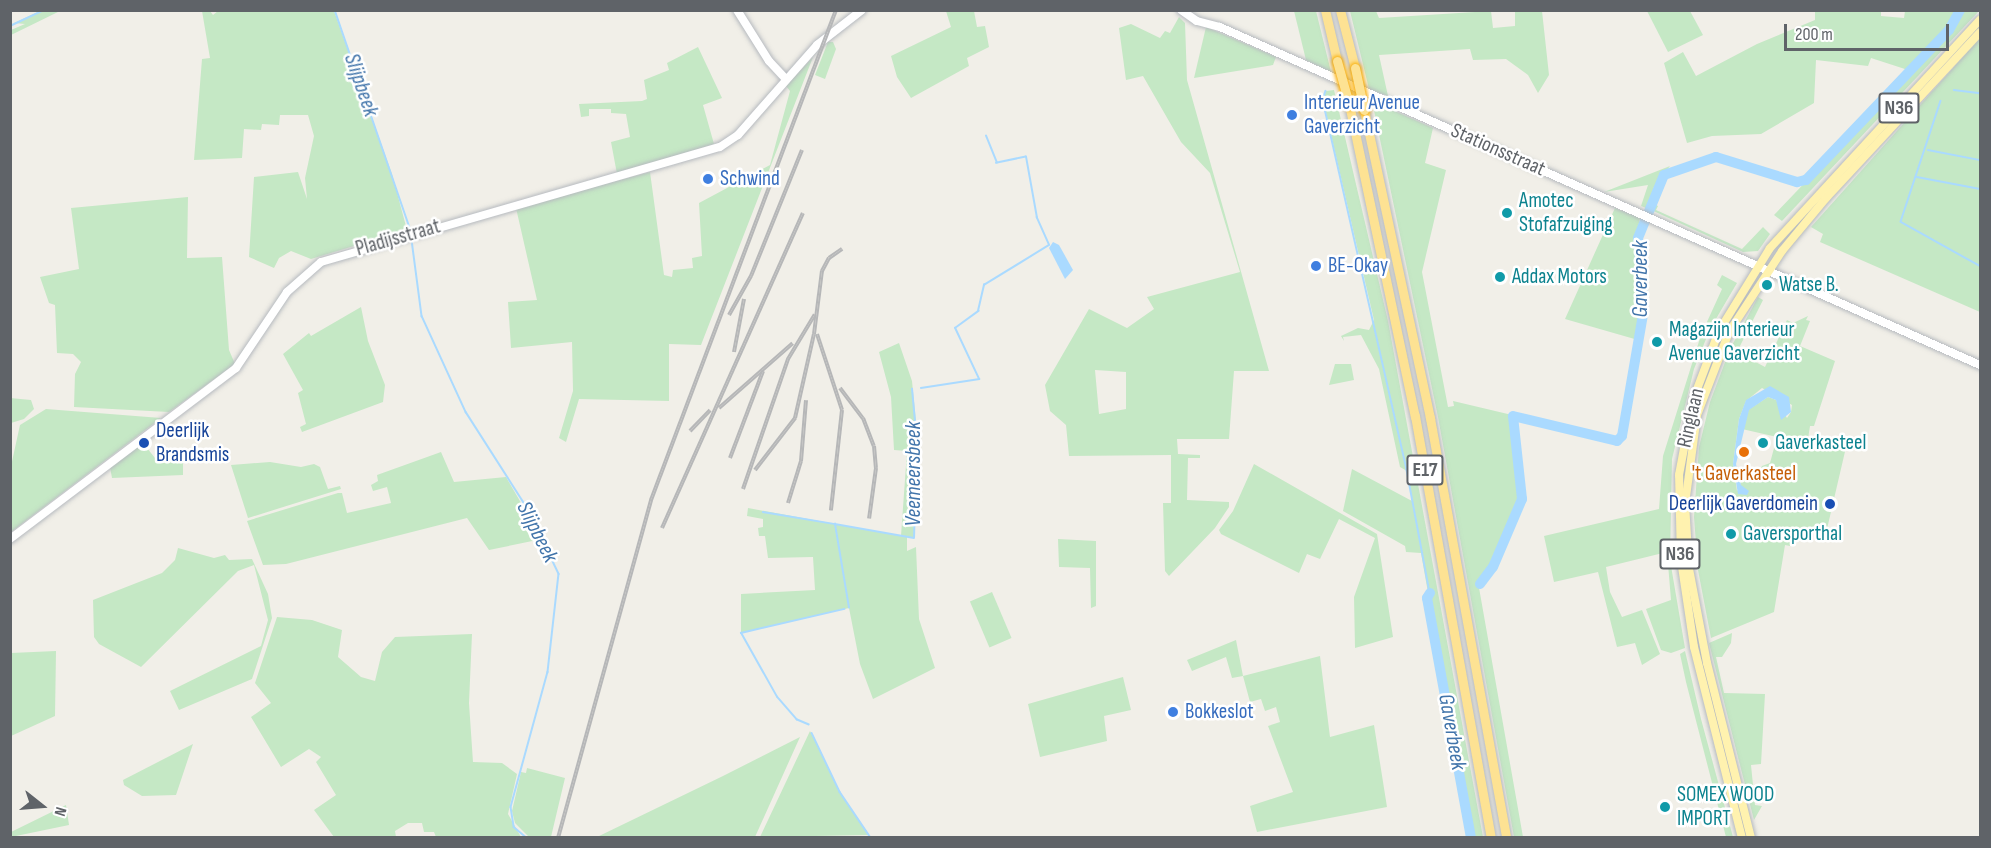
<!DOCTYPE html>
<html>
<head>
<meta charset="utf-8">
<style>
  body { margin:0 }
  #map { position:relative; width:1991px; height:848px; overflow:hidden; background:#f1efe8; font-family:"Sofia Sans Condensed",sans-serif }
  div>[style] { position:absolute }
  .green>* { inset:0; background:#c5e8c5; transform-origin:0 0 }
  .water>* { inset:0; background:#aadaff }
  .stream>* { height:1.5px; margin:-0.75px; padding:0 0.75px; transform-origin:0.75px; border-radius:0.75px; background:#aadaff }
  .river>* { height:10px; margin:-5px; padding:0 5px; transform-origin:5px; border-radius:5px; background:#aadaff }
  .roads { filter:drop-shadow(0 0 2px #b6babf) drop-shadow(0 0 2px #b6babf) }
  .secondary>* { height:8px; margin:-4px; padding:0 4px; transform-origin:4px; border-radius:4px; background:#fff }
  .primary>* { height:8px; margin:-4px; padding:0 4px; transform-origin:4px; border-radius:4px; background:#fff2af }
  .highway>* { height:9px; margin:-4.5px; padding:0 4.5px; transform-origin:4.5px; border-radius:4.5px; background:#fde293 }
  .rail>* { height:4px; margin-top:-2px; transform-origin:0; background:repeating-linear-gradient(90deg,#fff 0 4.5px,#b6b7b8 0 9px); box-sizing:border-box; border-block:2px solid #b6b7b8 }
  .bridges { filter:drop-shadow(0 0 2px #f9ab00) drop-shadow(0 0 2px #f9ab00) }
  .highway-bridge>* { height:9px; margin:-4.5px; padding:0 4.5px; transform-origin:4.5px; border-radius:4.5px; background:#fde293 }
  .dots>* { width:16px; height:16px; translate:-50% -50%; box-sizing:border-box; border:3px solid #fff; border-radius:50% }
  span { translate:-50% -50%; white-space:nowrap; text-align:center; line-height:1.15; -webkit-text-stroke:5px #fff; paint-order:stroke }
  .shield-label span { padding:2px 4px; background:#fff; border:2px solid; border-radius:4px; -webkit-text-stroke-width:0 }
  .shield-label { font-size:20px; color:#5f6368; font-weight:700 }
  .shop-label { font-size:21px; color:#366cbe }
  .left { translate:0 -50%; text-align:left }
  .street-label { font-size:21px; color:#5f6368 }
  .culture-label { font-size:21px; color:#0d838f }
  .transit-label { font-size:21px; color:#164399 }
  .right { translate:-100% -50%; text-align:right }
  .food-label { font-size:21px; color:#c56008 }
  .water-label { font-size:22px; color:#4174aa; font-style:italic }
  .frame { position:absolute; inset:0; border:12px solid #5f6368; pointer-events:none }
  .north { position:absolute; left:12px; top:776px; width:60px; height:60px; -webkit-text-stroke:4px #fff; paint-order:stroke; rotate:107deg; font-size:16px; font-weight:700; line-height:24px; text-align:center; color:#5f6368 }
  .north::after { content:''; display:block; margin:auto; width:21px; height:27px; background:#5f6368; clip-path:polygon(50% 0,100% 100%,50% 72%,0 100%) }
  .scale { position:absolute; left:1784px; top:24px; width:165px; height:27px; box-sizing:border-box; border:3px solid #5f6368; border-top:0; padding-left:8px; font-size:18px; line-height:21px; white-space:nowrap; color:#5f6368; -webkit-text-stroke:4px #fff; paint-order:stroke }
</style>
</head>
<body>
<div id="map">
  <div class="green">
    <div style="clip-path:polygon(40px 11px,60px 11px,11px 35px,11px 30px,25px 24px,14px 23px)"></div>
    <div style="clip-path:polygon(218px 11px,334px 11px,392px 174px,407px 230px,311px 259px,291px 251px,279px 258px,274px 268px,249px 257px,254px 177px,298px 172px,307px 199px,305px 178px,314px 136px,308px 115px,280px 115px,279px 125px,262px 124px,261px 130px,244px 129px,242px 158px,194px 160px,202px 59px,210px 58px,202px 11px,210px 11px,213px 15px)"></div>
    <div style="clip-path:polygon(946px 11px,974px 11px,977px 27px,985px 26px,989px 47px,967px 58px,969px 66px,911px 98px,897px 77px,891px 56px,951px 27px)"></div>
    <div style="clip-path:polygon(1294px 11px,1316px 11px,1331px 72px,1306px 60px)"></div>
    <div style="clip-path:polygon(1350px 11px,1376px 11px,1379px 18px,1491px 11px,1493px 28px,1515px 26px,1515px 11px,1542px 11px,1549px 75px,1538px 93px,1528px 75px,1506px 59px,1473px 60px,1470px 49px,1379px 55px,1388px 96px,1369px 89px)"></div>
    <div style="clip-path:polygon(1647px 11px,1690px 11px,1703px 35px,1668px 52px)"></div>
    <div style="clip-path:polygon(1815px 11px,1881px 11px,1881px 16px,1904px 18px,1905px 11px,1958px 11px,1953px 22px,1908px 70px,1871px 58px,1868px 66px,1816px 60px,1814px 103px,1761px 134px,1712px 136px,1687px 143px,1664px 63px,1683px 52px,1696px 76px,1757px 44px,1815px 20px)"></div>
    <div style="clip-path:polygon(1961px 11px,1979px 11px,1782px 221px,1774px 215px,1947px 34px)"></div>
    <div style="clip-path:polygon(evenodd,1179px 17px,1185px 23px,1187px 80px,1269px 371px,1234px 371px,1229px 439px,1177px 439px,1178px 454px,1200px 455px,1200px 458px,1188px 458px,1187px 500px,1229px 502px,1229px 507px,1215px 528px,1169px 576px,1165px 571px,1163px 503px,1171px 503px,1171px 455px,1069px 456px,1066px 425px,1050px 411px,1045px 385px,1089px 309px,1127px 328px,1154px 309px,1147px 297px,1240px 272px,1210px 173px,1181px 142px,1143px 76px,1126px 80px,1119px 28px,1131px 24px,1160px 38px,1165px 31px,1170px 33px,1179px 17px,1095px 370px,1126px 372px,1126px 409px,1099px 414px,1095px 370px)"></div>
    <div style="clip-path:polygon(1206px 27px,1276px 57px,1273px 65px,1194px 78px)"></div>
    <div style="clip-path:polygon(1980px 38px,1980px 312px,1820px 242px,1823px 234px,1811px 227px)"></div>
    <div style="clip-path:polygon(828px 42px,833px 42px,836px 49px,825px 79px,815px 75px)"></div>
    <div style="clip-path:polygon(698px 47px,722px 98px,703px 105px,714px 144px,617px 174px,611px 142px,630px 137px,626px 114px,611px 113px,611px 109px,589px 109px,589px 116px,581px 117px,579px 104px,642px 101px,647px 99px,644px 80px,669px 70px,667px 63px)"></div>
    <div style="clip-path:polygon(813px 57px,701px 345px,669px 344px,669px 401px,579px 399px,566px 442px,559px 438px,573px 391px,572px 342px,511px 348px,508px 302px,537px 300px,516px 208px,650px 172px,664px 275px,672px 277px,673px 270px,693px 268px,692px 258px,702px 256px,699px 203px,770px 165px,790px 91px,786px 86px)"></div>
    <div style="clip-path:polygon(1334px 90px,1388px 321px,1483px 837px,1471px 837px,1421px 553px,1406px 552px,1405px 546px,1343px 511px,1352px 469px,1412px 501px,1407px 471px,1400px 467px,1379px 369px,1361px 335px,1343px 337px,1344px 341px,1341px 336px,1358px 328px,1369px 330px,1374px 320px,1323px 100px,1326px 91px)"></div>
    <div style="clip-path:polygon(1372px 101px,1433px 128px,1425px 163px,1446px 170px,1422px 272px,1448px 407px,1454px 406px,1453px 401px,1512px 415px,1520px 501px,1492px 567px,1478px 582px,1523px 837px,1514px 837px,1438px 417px)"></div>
    <div style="clip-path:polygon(1670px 166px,1654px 187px,1646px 208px,1641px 206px,1648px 185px,1604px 192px)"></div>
    <div style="clip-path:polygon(188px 197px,187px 258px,222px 257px,229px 350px,235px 364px,169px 412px,74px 407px,75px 374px,81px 362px,73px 354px,57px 353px,55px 305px,49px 303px,40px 277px,79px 269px,71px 208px)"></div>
    <div style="clip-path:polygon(1652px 203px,1658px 206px,1656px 210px,1742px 249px,1763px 227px,1770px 234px,1758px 251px,1743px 252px,1649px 209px)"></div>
    <div style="clip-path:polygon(1615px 208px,1640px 218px,1635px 244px,1642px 295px,1638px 340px,1565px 319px)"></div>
    <div style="clip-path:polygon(1722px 275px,1737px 283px,1710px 329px,1694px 369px,1672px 459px,1670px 560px,1685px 648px,1671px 653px,1661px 650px,1646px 609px,1671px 600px,1667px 552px,1606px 567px,1610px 592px,1622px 617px,1642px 610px,1660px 654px,1642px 665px,1635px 643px,1617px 647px,1598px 572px,1554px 582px,1544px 536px,1659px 509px,1663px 456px,1701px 335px,1722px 289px,1717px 285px)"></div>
    <div style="clip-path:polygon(evenodd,1758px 297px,1763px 300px,1737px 352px,1765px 367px,1787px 320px,1793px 323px,1808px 316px,1806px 320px,1810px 321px,1800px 346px,1835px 361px,1814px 426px,1810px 426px,1808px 439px,1847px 443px,1827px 529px,1816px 527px,1792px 533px,1790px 546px,1785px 545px,1774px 612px,1711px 638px,1698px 570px,1694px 517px,1699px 447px,1710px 402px,1730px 349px,1758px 297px,1762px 388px,1792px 405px,1791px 412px,1787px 418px,1776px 400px,1768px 397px,1748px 410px,1742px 429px,1777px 437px,1770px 463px,1762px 466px,1756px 477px,1739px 477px,1741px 485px,1737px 491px,1733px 464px,1739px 419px,1746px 401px,1762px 388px)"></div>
    <div style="clip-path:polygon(361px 307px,368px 341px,385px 385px,383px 402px,302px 432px,300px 427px,306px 424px,298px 393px,303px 390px,283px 354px,309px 333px,311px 336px)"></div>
    <div style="clip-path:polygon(899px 343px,912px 381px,918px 442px,914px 538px,907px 537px,907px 551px,916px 547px,919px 619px,935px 668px,873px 699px,860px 664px,849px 608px,741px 633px,741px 594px,815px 590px,813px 557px,768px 558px,765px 536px,759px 536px,758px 528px,763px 527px,763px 519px,747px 516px,748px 508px,901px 536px,907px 451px,894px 450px,891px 397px,879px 352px)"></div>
    <div style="clip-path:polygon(1335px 364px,1351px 364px,1354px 380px,1329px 385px)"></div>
    <div style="clip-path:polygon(10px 398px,31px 400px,34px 409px,24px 419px,11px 423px)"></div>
    <div style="clip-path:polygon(46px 409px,161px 418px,11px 532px,11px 466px,20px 425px)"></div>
    <div style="clip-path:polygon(143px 443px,159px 463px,183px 462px,183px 475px,112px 478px,110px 467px)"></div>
    <div style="clip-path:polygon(441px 452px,454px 482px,506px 477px,542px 539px,489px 550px,467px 518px,286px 564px,263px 565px,247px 521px,338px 493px,342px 493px,347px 513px,391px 503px,387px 487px,373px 491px,371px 485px,378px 481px,377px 475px)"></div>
    <div style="clip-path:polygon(270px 462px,301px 467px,314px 464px,320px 467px,328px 489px,340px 486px,341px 489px,248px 518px,231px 465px)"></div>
    <div style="clip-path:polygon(1254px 464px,1377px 534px,1393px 637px,1355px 648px,1354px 597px,1375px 538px,1339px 519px,1320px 559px,1307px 554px,1299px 573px,1221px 534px,1219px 530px,1233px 511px)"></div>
    <div style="clip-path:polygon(1058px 539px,1096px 541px,1096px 606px,1091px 608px,1090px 568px,1059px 567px)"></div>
    <div style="clip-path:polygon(178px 548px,214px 558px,225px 555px,229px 560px,252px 559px,268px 594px,272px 618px,252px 679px,179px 710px,170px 691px,261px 646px,268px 620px,254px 565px,238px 571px,141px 667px,99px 644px,94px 637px,93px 600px,162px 573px,175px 560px)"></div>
    <div style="left:992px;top:592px;width:50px;height:24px;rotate:67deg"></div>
    <div style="clip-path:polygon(277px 617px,312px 620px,342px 630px,338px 657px,361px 677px,375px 681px,382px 652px,395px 637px,472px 634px,469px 703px,473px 762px,502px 763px,517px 774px,508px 814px,521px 837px,436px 837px,434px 832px,424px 832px,422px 823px,408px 823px,395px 831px,396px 837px,334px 837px,314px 810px,336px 795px,316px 762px,321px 757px,309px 749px,281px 767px,251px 717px,271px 703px,255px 683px)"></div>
    <div style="clip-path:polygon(1732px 633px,1731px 643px,1722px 657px,1716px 657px,1724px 693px,1765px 694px,1761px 764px,1751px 765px,1755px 805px,1762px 806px,1754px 820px,1709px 643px)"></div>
    <div style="clip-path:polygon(1236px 640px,1243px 676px,1320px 656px,1330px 737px,1374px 725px,1387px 807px,1257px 832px,1250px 806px,1293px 792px,1268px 726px,1280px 722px,1276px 707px,1265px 711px,1261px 699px,1250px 702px,1243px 676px,1232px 678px,1226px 657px,1192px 671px,1187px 660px)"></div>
    <div style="clip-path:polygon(56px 651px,55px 716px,11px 736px,11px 653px)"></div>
    <div style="clip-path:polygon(1685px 651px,1701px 719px,1733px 837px,1726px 837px,1686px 682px,1680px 654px)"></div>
    <div style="clip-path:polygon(1123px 677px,1131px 710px,1104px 716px,1107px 741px,1040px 757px,1028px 704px)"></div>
    <div style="clip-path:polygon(810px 731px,840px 792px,869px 835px,760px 837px)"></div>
    <div style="clip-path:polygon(800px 737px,755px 837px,597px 837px,723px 776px)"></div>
    <div style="clip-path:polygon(193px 744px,176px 795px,142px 796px,124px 785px,123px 780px)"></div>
    <div style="clip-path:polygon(527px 768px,565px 778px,551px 837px,528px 836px,515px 823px,512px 811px,521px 772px,526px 773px)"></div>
    <div style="clip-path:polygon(66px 805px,69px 825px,11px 837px,11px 832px)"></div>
  </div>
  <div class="water">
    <div style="clip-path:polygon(1053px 242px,1059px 245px,1073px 270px,1065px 279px,1049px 248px)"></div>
    <div style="clip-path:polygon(1770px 386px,1789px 397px,1791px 412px,1781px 420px,1776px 400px,1768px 397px,1749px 410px,1736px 464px,1741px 485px,1749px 491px,1747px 495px,1738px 494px,1733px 464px,1739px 419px,1746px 400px)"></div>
  </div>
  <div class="stream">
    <div style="left:335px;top:10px;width:231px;rotate:71deg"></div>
    <div style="left:10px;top:26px;width:38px;rotate:-25deg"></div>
    <div style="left:1954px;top:90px;width:26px;rotate:7deg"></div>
    <div style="left:1326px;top:91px;width:9px;rotate:108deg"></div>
    <div style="left:1323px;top:100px;width:379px;rotate:77.2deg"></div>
    <div style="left:1407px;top:470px;width:125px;rotate:79.4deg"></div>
    <div style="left:1941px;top:101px;width:127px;rotate:108.3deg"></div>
    <div style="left:1901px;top:222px;width:90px;rotate:29.1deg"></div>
    <div style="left:1928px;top:150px;width:53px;rotate:10.9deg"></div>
    <div style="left:1917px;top:177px;width:64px;rotate:10.8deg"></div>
    <div style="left:412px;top:240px;width:77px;rotate:82.5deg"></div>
    <div style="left:422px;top:316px;width:106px;rotate:65.4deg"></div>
    <div style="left:466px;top:412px;width:115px;rotate:57.4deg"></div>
    <div style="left:528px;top:509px;width:72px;rotate:64.5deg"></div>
    <div style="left:559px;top:574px;width:99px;rotate:96.4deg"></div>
    <div style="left:548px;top:672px;width:140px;rotate:105.3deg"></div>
    <div style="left:511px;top:807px;width:20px;rotate:81deg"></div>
    <div style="left:514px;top:827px;width:17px;rotate:40deg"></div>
    <div style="left:921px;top:388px;width:59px;rotate:-8.8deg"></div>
    <div style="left:979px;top:379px;width:56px;rotate:-115.2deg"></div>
    <div style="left:955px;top:328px;width:29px;rotate:-36deg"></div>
    <div style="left:978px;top:311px;width:27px;rotate:-77deg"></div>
    <div style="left:984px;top:285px;width:76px;rotate:-31.6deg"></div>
    <div style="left:1049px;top:245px;width:30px;rotate:-114deg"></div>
    <div style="left:1037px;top:218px;width:62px;rotate:-100.2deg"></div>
    <div style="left:1026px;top:157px;width:30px;rotate:168deg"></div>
    <div style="left:997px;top:163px;width:29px;rotate:-112deg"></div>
    <div style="left:763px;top:512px;width:73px;rotate:9.5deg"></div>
    <div style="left:849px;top:608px;width:85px;rotate:-99.5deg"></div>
    <div style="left:835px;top:524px;width:80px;rotate:10deg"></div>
    <div style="left:914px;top:538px;width:95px;rotate:-88.2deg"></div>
    <div style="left:917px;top:443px;width:54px;rotate:-95.3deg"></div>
    <div style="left:809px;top:725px;width:13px;rotate:-157deg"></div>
    <div style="left:797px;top:720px;width:30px;rotate:-131deg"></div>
    <div style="left:777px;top:697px;width:73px;rotate:-119.4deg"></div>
    <div style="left:741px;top:633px;width:106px;rotate:-13.1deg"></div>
    <div style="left:812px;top:733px;width:65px;rotate:64.6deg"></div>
    <div style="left:840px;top:792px;width:55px;rotate:56deg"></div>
  </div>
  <div class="river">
    <div style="left:1480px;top:584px;width:21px;rotate:-53deg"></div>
    <div style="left:1493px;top:567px;width:74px;rotate:-66.9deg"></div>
    <div style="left:1522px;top:499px;width:83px;rotate:-96.2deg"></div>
    <div style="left:1513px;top:416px;width:107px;rotate:13.5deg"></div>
    <div style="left:1617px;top:441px;width:7px;rotate:-45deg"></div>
    <div style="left:1622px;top:436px;width:129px;rotate:-80.2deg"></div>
    <div style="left:1644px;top:309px;width:71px;rotate:-94.8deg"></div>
    <div style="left:1638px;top:238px;width:68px;rotate:-67.6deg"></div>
    <div style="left:1664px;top:175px;width:55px;rotate:-19.1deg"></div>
    <div style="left:1716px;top:157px;width:85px;rotate:17.2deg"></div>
    <div style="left:1797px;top:182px;width:9px;rotate:-13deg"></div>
    <div style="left:1806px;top:180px;width:207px;rotate:-46.4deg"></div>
    <div style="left:1949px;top:30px;width:23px;rotate:-61deg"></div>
    <div style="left:1430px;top:593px;width:6px;rotate:121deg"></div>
    <div style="left:1427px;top:598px;width:244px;rotate:79.6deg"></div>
  </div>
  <div class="roads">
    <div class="secondary">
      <div style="left:737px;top:10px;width:60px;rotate:57.9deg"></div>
      <div style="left:769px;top:61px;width:25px;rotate:47deg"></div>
      <div style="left:1181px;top:10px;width:19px;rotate:35deg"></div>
      <div style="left:1197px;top:21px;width:24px;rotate:15deg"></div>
      <div style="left:1220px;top:27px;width:832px;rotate:23.98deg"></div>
      <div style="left:10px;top:539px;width:283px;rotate:-37.1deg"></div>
      <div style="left:236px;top:368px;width:92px;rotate:-56.1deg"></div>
      <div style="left:287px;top:292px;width:45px;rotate:-41.4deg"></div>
      <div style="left:321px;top:262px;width:415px;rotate:-16.1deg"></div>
      <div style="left:720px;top:147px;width:22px;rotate:-34deg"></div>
      <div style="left:738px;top:135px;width:120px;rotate:-48.7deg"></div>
      <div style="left:817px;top:45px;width:57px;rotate:-37.9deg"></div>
    </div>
    <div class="primary">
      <div style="left:1742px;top:838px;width:197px;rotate:-104.1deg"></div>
      <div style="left:1694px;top:647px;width:88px;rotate:-98.5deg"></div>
      <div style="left:1681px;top:560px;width:85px;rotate:-91.3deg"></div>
      <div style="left:1679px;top:475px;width:76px;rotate:-79.4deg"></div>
      <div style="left:1693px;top:400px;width:74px;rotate:-69.4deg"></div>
      <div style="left:1719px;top:331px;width:97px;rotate:-58.4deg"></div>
      <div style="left:1770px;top:248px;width:310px;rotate:-47.4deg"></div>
      <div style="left:1751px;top:838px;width:180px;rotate:-104.1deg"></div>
      <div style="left:1707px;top:663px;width:96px;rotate:-100.8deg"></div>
      <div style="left:1689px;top:569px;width:65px;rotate:-93.5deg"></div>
      <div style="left:1685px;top:504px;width:90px;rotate:-82.3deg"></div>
      <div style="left:1697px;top:415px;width:89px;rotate:-68.9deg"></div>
      <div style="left:1729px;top:332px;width:97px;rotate:-56.8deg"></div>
      <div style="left:1782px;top:251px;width:69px;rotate:-50.3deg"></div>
      <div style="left:1826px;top:198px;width:226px;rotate:-47.1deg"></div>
    </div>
    <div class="highway">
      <div style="left:1325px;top:10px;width:52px;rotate:76.8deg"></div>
      <div style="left:1340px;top:10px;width:60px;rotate:75.5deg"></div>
      <div style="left:1349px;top:104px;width:319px;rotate:78.1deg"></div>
      <div style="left:1415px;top:416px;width:429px;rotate:79.8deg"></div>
      <div style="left:1364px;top:110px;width:315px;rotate:77.9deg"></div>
      <div style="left:1430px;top:418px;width:427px;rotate:79.7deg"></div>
    </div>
  </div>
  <div class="rail">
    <div style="left:729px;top:315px;width:45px;rotate:-60.6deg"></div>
    <div style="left:751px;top:276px;width:136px;rotate:-68deg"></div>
    <div style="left:817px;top:334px;width:80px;rotate:71.8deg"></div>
    <div style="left:842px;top:410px;width:101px;rotate:96.3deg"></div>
    <div style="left:734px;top:352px;width:54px;rotate:-79.3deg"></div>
    <div style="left:840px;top:388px;width:38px;rotate:53deg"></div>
    <div style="left:863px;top:418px;width:30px;rotate:69deg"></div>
    <div style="left:874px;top:446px;width:22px;rotate:85deg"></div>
    <div style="left:876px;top:468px;width:51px;rotate:97.8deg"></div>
    <div style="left:719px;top:408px;width:98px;rotate:-41.3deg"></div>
    <div style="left:690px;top:431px;width:29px;rotate:-46deg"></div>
    <div style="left:730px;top:458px;width:93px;rotate:-69.2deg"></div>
    <div style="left:755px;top:470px;width:66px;rotate:-52.4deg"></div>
    <div style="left:795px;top:418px;width:86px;rotate:-77.3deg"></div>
    <div style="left:814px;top:334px;width:64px;rotate:-82.8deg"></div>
    <div style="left:822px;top:271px;width:15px;rotate:-62deg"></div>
    <div style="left:829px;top:258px;width:16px;rotate:-35deg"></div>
    <div style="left:743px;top:489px;width:138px;rotate:-70.9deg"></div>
    <div style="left:788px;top:359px;width:52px;rotate:-59deg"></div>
    <div style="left:788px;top:503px;width:44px;rotate:-72.8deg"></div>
    <div style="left:801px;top:461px;width:61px;rotate:-85.3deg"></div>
    <div style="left:662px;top:528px;width:345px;rotate:-65.9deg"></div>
    <div style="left:558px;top:838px;width:351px;rotate:-74.6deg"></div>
    <div style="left:651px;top:500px;width:524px;rotate:-69.32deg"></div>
  </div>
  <div class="bridges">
    <div class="highway-bridge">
      <div style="left:1337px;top:61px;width:45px;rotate:74.4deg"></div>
      <div style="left:1355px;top:68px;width:43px;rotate:77.9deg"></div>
    </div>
  </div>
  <div class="dots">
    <div style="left:1292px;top:115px;background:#3f7fe0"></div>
    <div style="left:708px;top:179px;background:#3f7fe0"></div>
    <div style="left:1507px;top:213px;background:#0f9aa8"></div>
    <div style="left:1316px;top:266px;background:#3f7fe0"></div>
    <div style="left:1500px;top:277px;background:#0f9aa8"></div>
    <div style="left:1767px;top:285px;background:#0f9aa8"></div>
    <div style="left:1657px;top:342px;background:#0f9aa8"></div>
    <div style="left:144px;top:443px;background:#1a4fb4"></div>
    <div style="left:1763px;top:443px;background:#0f9aa8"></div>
    <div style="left:1744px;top:452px;background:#e8710a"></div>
    <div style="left:1830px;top:504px;background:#1a4fb4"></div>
    <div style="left:1731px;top:534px;background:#0f9aa8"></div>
    <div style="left:1173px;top:712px;background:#3f7fe0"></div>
    <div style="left:1665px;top:807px;background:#0f9aa8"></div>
  </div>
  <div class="shield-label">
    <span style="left:1899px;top:108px">N36</span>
    <span style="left:1425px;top:470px">E17</span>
    <span style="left:1680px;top:554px">N36</span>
  </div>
  <div class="shop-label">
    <span class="left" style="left:1304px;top:115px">Interieur Avenue<br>Gaverzicht</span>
    <span class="left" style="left:720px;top:179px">Schwind</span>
    <span class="left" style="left:1328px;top:266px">BE-Okay</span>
    <span class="left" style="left:1185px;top:712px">Bokkeslot</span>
  </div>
  <div class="street-label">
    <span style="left:1498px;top:150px;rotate:24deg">Stationsstraat</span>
    <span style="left:398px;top:238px;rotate:-16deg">Pladijsstraat</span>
    <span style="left:1691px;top:418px;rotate:-77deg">Ringlaan</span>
  </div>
  <div class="culture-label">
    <span class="left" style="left:1519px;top:213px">Amotec<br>Stofafzuiging</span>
    <span class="left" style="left:1512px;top:277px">Addax Motors</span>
    <span class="left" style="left:1779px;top:285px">Watse B.</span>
    <span class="left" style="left:1669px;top:342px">Magazijn Interieur<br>Avenue Gaverzicht</span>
    <span class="left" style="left:1775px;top:443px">Gaverkasteel</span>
    <span class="left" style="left:1743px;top:534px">Gaversporthal</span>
    <span class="left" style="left:1677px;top:807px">SOMEX WOOD<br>IMPORT</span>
  </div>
  <div class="transit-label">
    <span class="left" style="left:156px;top:443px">Deerlijk<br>Brandsmis</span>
    <span class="right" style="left:1818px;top:504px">Deerlijk Gaverdomein</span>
  </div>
  <div class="food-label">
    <span style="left:1744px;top:474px">'t Gaverkasteel</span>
  </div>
  <div class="water-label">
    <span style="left:361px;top:85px;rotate:71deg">Slijpbeek</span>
    <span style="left:1641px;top:279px;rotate:-90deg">Gaverbeek</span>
    <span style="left:914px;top:474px;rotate:-90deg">Veemeersbeek</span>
    <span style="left:537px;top:532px;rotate:63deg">Slijpbeek</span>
    <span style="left:1452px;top:732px;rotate:80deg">Gaverbeek</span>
  </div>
  <div class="frame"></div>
  <div class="north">N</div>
  <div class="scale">200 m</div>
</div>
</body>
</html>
